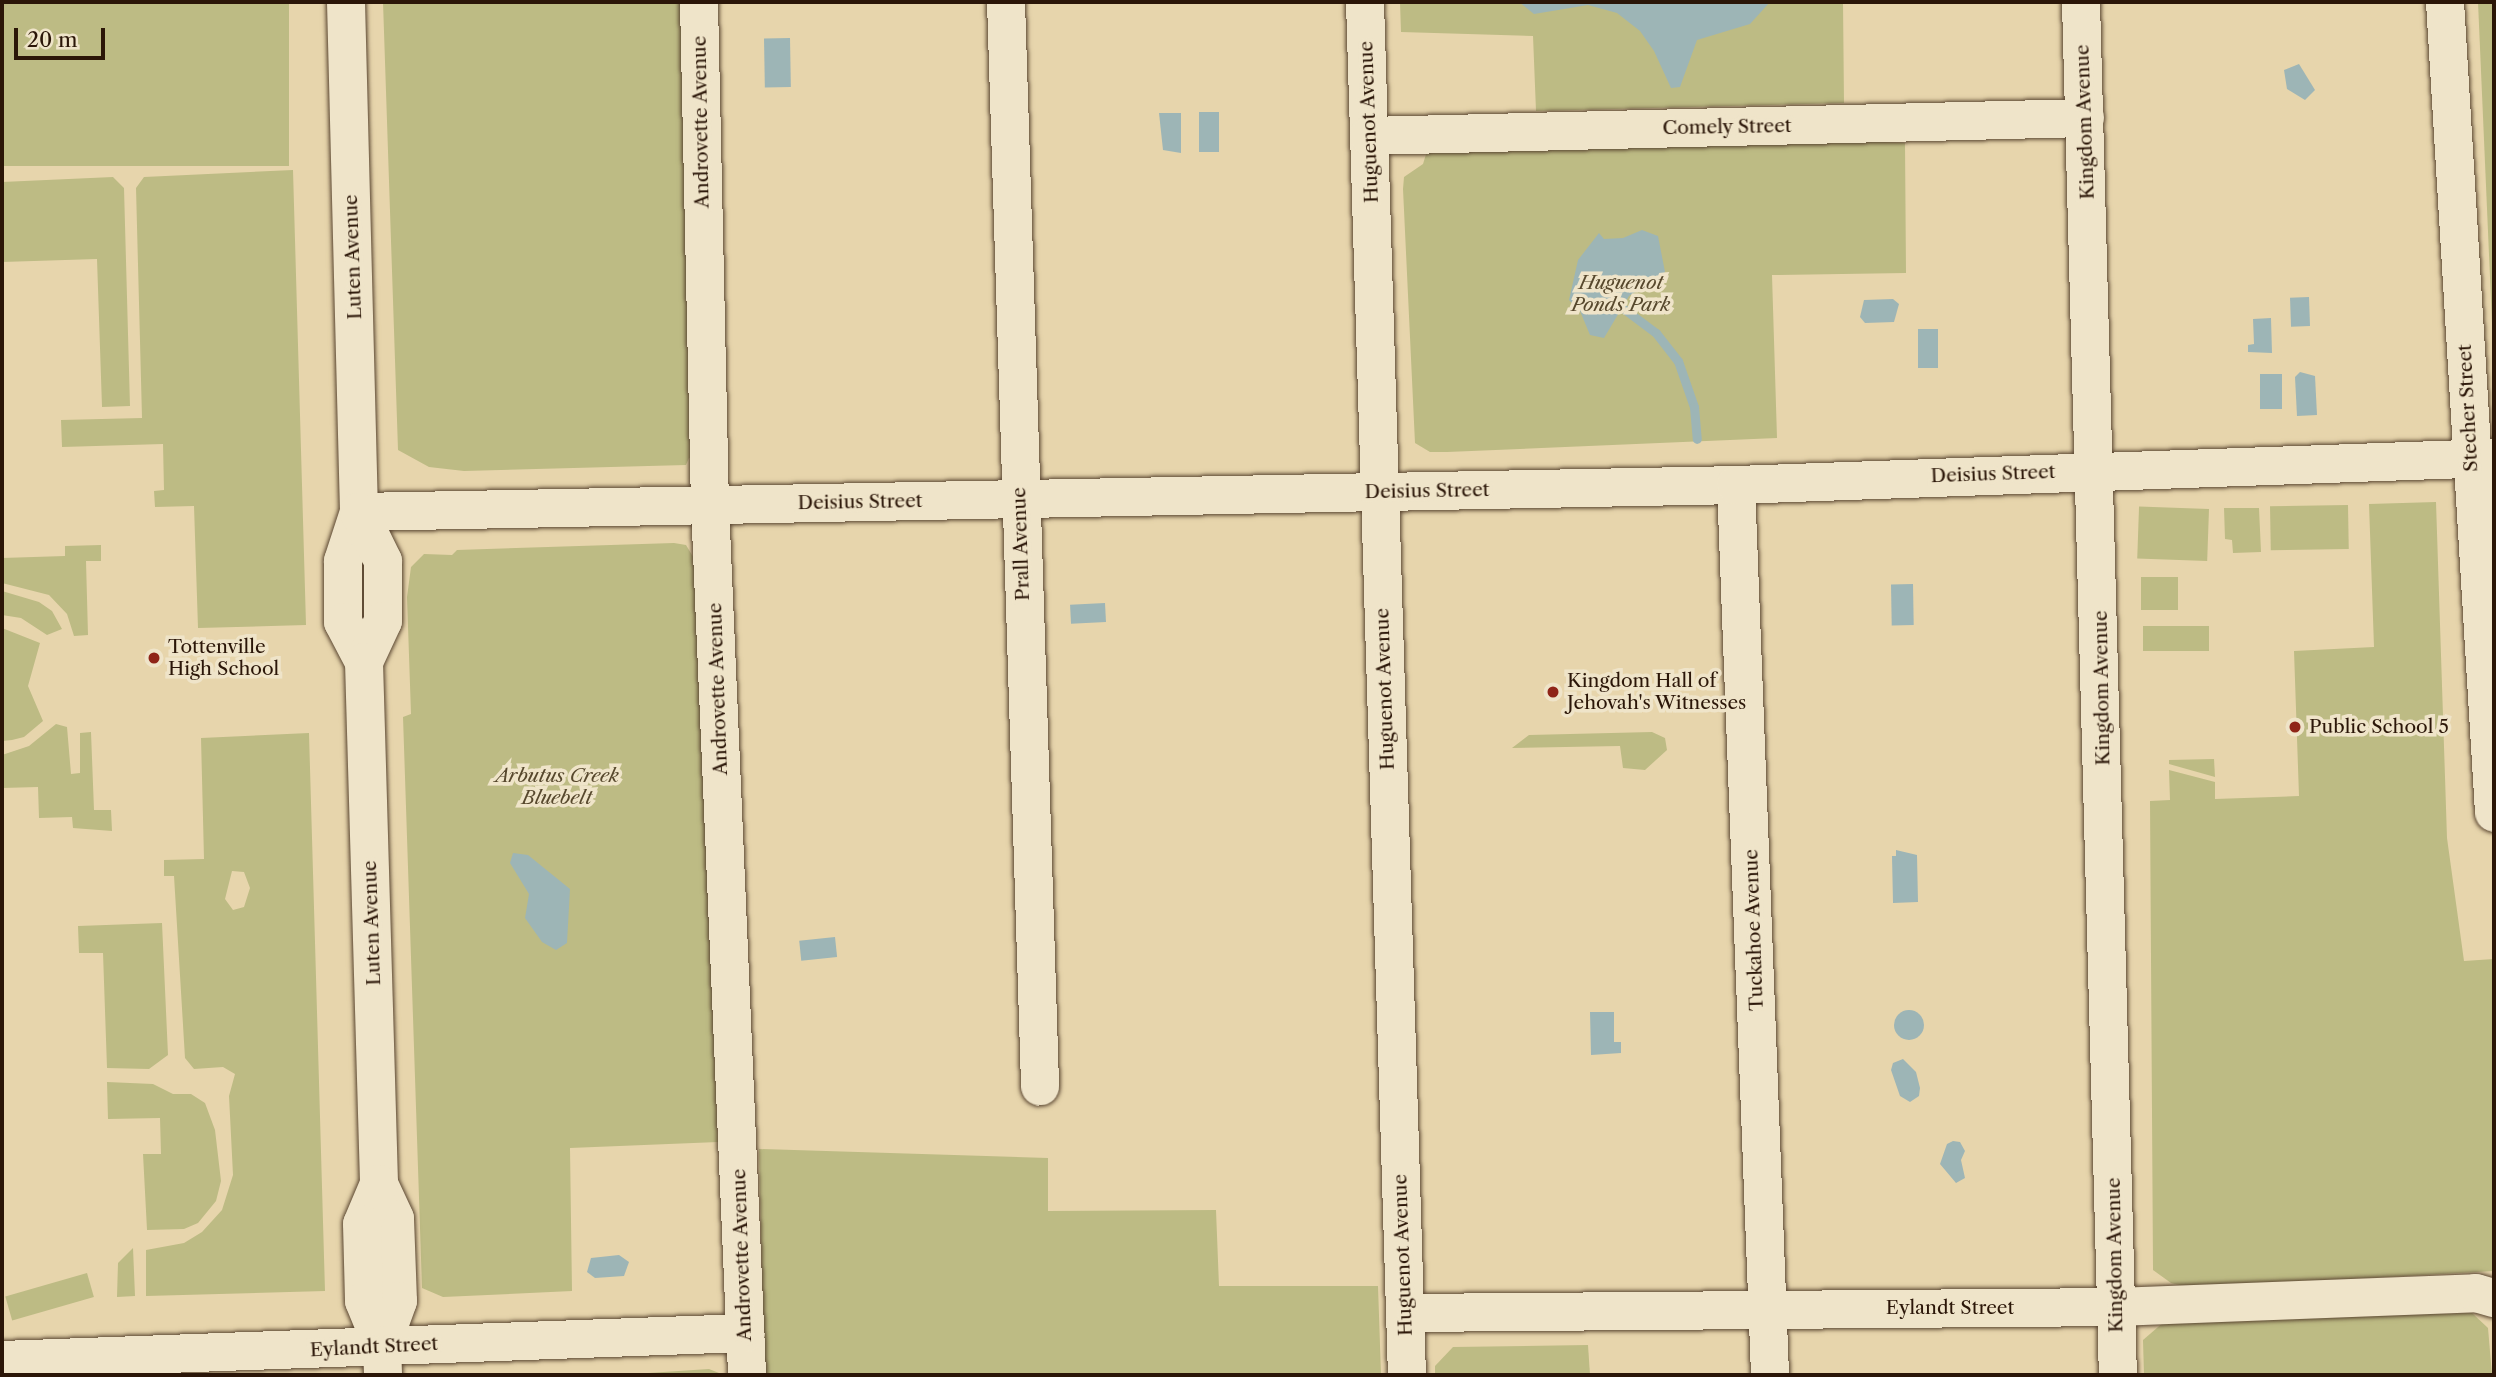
<!DOCTYPE html>
<html>
<head>
<meta charset="utf-8">
<style>
  body { margin:0 }
  #map { position:relative; width:2496px; height:1377px; overflow:hidden; background:#e7d5ac; font-family:"Libre Caslon Text",serif }
  div>[style] { position:absolute }
  .green>* { inset:0; background:#bdbb84; transform-origin:0 0 }
  .water>* { inset:0; background:#9db5b6; transform-origin:0 0 }
  .round { border-radius:50% }
  .stream>* { height:9px; margin:-4.5px; padding:0 4.5px; transform-origin:4.5px; border-radius:4.5px; background:#9db5b6 }
  .roads { filter:drop-shadow(0 0 2px #5a4631) drop-shadow(0 0 2px #5a4631) }
  .minor>* { height:38px; margin:-19px; padding:0 19px; transform-origin:19px; border-radius:19px; background:#efe4c9 }
  .dots>* { width:19px; height:19px; translate:-50% -50%; box-sizing:border-box; border:4px solid #efe4c9; border-radius:50% }
  span { translate:-50% -50%; white-space:nowrap; text-align:center; line-height:1.15; -webkit-text-stroke:7px #efe4c9; paint-order:stroke }
  .street-label { font-size:19px; color:#2b1608 }
  .park-label { font-size:19px; color:#57482d; font-style:italic }
  .poi-label { font-size:19px; color:#2b1608 }
  .left { translate:0 -50%; text-align:left }
  .frame { position:absolute; inset:0; border:4px solid #2b1608; pointer-events:none }
  .scale { position:absolute; left:14px; top:28px; width:91px; height:32px; box-sizing:border-box; border:4px solid #2b1608; border-top:0; padding-left:9px; font-size:21px; line-height:24px; white-space:nowrap; color:#2b1608; -webkit-text-stroke:5px #efe4c9; paint-order:stroke }
</style>
</head>
<body>
<div id="map">
  <div class="green">
    <div style="left:2px;top:2px;width:287px;height:164px"></div>
    <div style="clip-path:polygon(383px 2px,687px 2px,699px 459px,689px 458px,686px 465px,464px 471px,429px 467px,398px 450px)"></div>
    <div style="clip-path:polygon(1400px 2px,1843px 2px,1844px 103px,1536px 111px,1533px 36px,1401px 32px)"></div>
    <div style="clip-path:polygon(2478px 2px,2494px 2px,2494px 369px)"></div>
    <div style="clip-path:polygon(1821px 139px,1905px 143px,1906px 273px,1772px 275px,1777px 438px,1447px 452px,1430px 452px,1415px 443px,1403px 189px,1404px 177px,1423px 164px,1427px 151px)"></div>
    <div style="clip-path:polygon(293px 170px,306px 625px,198px 628px,194px 506px,155px 507px,154px 491px,164px 490px,163px 444px,62px 447px,61px 420px,142px 418px,136px 188px,144px 177px)"></div>
    <div style="clip-path:polygon(113px 177px,124px 188px,130px 406px,102px 407px,97px 259px,2px 262px,2px 182px)"></div>
    <div style="clip-path:polygon(2436px 502px,2447px 838px,2464px 961px,2494px 959px,2494px 1271px,2192px 1288px,2171px 1283px,2153px 1270px,2150px 801px,2170px 800px,2169px 770px,2215px 782px,2215px 799px,2299px 796px,2294px 651px,2374px 647px,2369px 504px)"></div>
    <div style="left:2348px;top:505px;width:44px;height:78px;rotate:89deg"></div>
    <div style="clip-path:polygon(2224px 508px,2259px 508px,2261px 552px,2233px 553px,2232px 540px,2225px 539px)"></div>
    <div style="left:2209px;top:509px;width:52px;height:70px;rotate:92deg"></div>
    <div style="clip-path:polygon(674px 543px,686px 545px,695px 560px,718px 1142px,570px 1148px,572px 1291px,443px 1297px,422px 1288px,403px 717px,411px 714px,407px 597px,411px 567px,424px 554px,452px 555px,457px 550px)"></div>
    <div style="clip-path:polygon(101px 545px,101px 561px,86px 561px,88px 635px,74px 636px,67px 614px,49px 595px,2px 583px,2px 558px,65px 556px,65px 546px)"></div>
    <div style="left:2178px;top:577px;width:33px;height:37px;rotate:90deg"></div>
    <div style="clip-path:polygon(2px 591px,39px 602px,52px 611px,62px 629px,47px 635px,21px 618px,2px 615px)"></div>
    <div style="left:2209px;top:626px;width:25px;height:66px;rotate:90deg"></div>
    <div style="clip-path:polygon(2px 628px,40px 643px,28px 686px,43px 721px,24px 737px,12px 740px,2px 741px)"></div>
    <div style="clip-path:polygon(56px 724px,67px 727px,71px 774px,80px 773px,80px 733px,91px 732px,94px 810px,111px 810px,112px 831px,73px 828px,72px 817px,39px 818px,38px 787px,2px 788px,2px 755px,29px 746px)"></div>
    <div style="clip-path:polygon(1652px 732px,1665px 738px,1667px 750px,1645px 770px,1623px 768px,1620px 746px,1512px 748px,1529px 735px)"></div>
    <div style="clip-path:polygon(evenodd,309px 733px,325px 1291px,146px 1296px,146px 1250px,184px 1243px,202px 1232px,222px 1210px,233px 1175px,229px 1096px,235px 1074px,223px 1067px,194px 1069px,185px 1058px,174px 876px,164px 876px,164px 860px,204px 859px,201px 738px,309px 733px,232px 871px,244px 872px,250px 888px,244px 907px,233px 910px,225px 899px,232px 871px)"></div>
    <div style="clip-path:polygon(2214px 759px,2215px 777px,2169px 764px,2169px 760px)"></div>
    <div style="clip-path:polygon(162px 923px,168px 1055px,149px 1069px,107px 1068px,103px 953px,79px 953px,78px 926px)"></div>
    <div style="clip-path:polygon(107px 1082px,153px 1084px,173px 1094px,191px 1094px,205px 1103px,215px 1130px,221px 1181px,216px 1201px,198px 1223px,184px 1229px,147px 1230px,143px 1154px,161px 1154px,160px 1118px,108px 1119px)"></div>
    <div style="clip-path:polygon(759px 1149px,1048px 1158px,1048px 1211px,1216px 1210px,1219px 1286px,1378px 1286px,1381px 1375px,764px 1375px)"></div>
    <div style="clip-path:polygon(133px 1248px,135px 1296px,117px 1297px,118px 1263px)"></div>
    <div style="left:87px;top:1273px;width:25px;height:85px;rotate:74deg"></div>
    <div style="clip-path:polygon(2472px 1313px,2488px 1328px,2492px 1375px,2144px 1375px,2143px 1340px,2165px 1321px)"></div>
    <div style="clip-path:polygon(1588px 1345px,1590px 1375px,1435px 1375px,1435px 1366px,1453px 1347px)"></div>
    <div style="clip-path:polygon(709px 1369px,724px 1375px,618px 1375px)"></div>
  </div>
  <div class="water">
    <div style="clip-path:polygon(1519px 2px,1770px 2px,1750px 24px,1697px 40px,1680px 87px,1671px 88px,1654px 51px,1640px 31px,1617px 13px,1588px 5px,1534px 14px)"></div>
    <div style="left:790px;top:38px;width:49px;height:26px;rotate:89deg"></div>
    <div style="clip-path:polygon(2299px 64px,2315px 90px,2305px 100px,2287px 89px,2284px 70px)"></div>
    <div style="left:1199px;top:112px;width:20px;height:40px"></div>
    <div style="clip-path:polygon(1159px 113px,1181px 113px,1181px 153px,1163px 150px)"></div>
    <div style="clip-path:polygon(1642px 230px,1658px 236px,1665px 272px,1629px 296px,1604px 338px,1590px 335px,1580px 311px,1569px 300px,1578px 260px,1599px 233px,1604px 239px,1623px 238px)"></div>
    <div style="left:2309px;top:297px;width:29px;height:19px;rotate:88deg"></div>
    <div style="clip-path:polygon(1893px 299px,1899px 304px,1894px 322px,1865px 323px,1860px 317px,1864px 300px)"></div>
    <div style="clip-path:polygon(2271px 318px,2272px 353px,2248px 352px,2248px 345px,2254px 344px,2253px 319px)"></div>
    <div style="left:1918px;top:329px;width:20px;height:39px"></div>
    <div style="clip-path:polygon(2300px 372px,2315px 376px,2317px 415px,2297px 416px,2295px 377px)"></div>
    <div style="left:2260px;top:374px;width:22px;height:35px"></div>
    <div style="left:1913px;top:584px;width:41px;height:22px;rotate:89deg"></div>
    <div style="left:1105px;top:603px;width:19px;height:35px;rotate:87deg"></div>
    <div style="clip-path:polygon(1896px 850px,1917px 855px,1918px 902px,1893px 903px,1892px 856px,1896px 856px)"></div>
    <div style="clip-path:polygon(513px 853px,528px 855px,570px 889px,567px 943px,556px 950px,542px 942px,525px 918px,529px 894px,510px 863px)"></div>
    <div style="left:835px;top:937px;width:20px;height:36px;rotate:84deg"></div>
    <div class="round" style="left:1894px;top:1010px;width:30px;height:30px"></div>
    <div style="clip-path:polygon(1590px 1012px,1614px 1012px,1614px 1042px,1621px 1042px,1621px 1053px,1591px 1055px)"></div>
    <div style="clip-path:polygon(1903px 1059px,1916px 1072px,1920px 1088px,1919px 1096px,1910px 1102px,1900px 1096px,1891px 1070px,1893px 1063px)"></div>
    <div style="clip-path:polygon(1953px 1141px,1960px 1142px,1965px 1151px,1961px 1160px,1965px 1178px,1956px 1183px,1940px 1164px,1947px 1144px)"></div>
    <div style="clip-path:polygon(619px 1255px,629px 1262px,624px 1276px,595px 1278px,587px 1272px,591px 1258px)"></div>
  </div>
  <div class="stream">
    <div style="left:1620px;top:306px;width:45px;rotate:36.9deg"></div>
    <div style="left:1656px;top:333px;width:36px;rotate:52deg"></div>
    <div style="left:1678px;top:361px;width:49px;rotate:70.8deg"></div>
    <div style="left:1694px;top:407px;width:32px;rotate:85deg"></div>
  </div>
  <div class="roads">
    <div class="minor">
      <div style="left:346px;top:2px;width:510px;rotate:88.54deg"></div>
      <div style="left:359px;top:512px;width:52px;rotate:108.1deg"></div>
      <div style="left:343px;top:561px;width:61px;rotate:90deg"></div>
      <div style="left:343px;top:622px;width:45px;rotate:62.3deg"></div>
      <div style="left:699px;top:2px;width:503px;rotate:88.75deg"></div>
      <div style="left:710px;top:505px;width:871px;rotate:87.56deg"></div>
      <div style="left:1006px;top:2px;width:1085px;rotate:88.2deg"></div>
      <div style="left:1365px;top:2px;width:1374px;rotate:88.25deg"></div>
      <div style="left:2081px;top:2px;width:1373px;rotate:88.46deg"></div>
      <div style="left:2445px;top:2px;width:812px;rotate:86.54deg"></div>
      <div style="left:1369px;top:136px;width:716px;rotate:-1.44deg"></div>
      <div style="left:1736px;top:485px;width:891px;rotate:87.81deg"></div>
      <div style="left:359px;top:512px;width:1377px;rotate:-1.12deg"></div>
      <div style="left:1736px;top:485px;width:758px;rotate:-2.04deg"></div>
      <div style="left:359px;top:512px;width:55px;rotate:63.9deg"></div>
      <div style="left:383px;top:561px;width:60px;rotate:90deg"></div>
      <div style="left:383px;top:621px;width:45px;rotate:114.9deg"></div>
      <div style="left:364px;top:662px;width:522px;rotate:88.35deg"></div>
      <div style="left:379px;top:1184px;width:38px;rotate:65deg"></div>
      <div style="left:395px;top:1219px;width:82px;rotate:87.9deg"></div>
      <div style="left:398px;top:1301px;width:47px;rotate:110deg"></div>
      <div style="left:379px;top:1184px;width:43px;rotate:113deg"></div>
      <div style="left:362px;top:1224px;width:77px;rotate:88.5deg"></div>
      <div style="left:364px;top:1301px;width:48px;rotate:67.8deg"></div>
      <div style="left:382px;top:1345px;width:30px;rotate:88deg"></div>
      <div style="left:1405px;top:1313px;width:711px;rotate:-0.48deg"></div>
      <div style="left:2116px;top:1307px;width:360px;rotate:-2.2deg"></div>
      <div style="left:2476px;top:1293px;width:19px;rotate:16deg"></div>
      <div style="left:2px;top:1360px;width:744px;rotate:-2.08deg"></div>
    </div>
  </div>
  <div class="dots">
    <div style="left:154px;top:658px;background:#8f2418"></div>
    <div style="left:1553px;top:692px;background:#8f2418"></div>
    <div style="left:2295px;top:727px;background:#8f2418"></div>
  </div>
  <div class="street-label">
    <span style="left:701px;top:122px;rotate:-91deg">Androvette Avenue</span>
    <span style="left:1369px;top:122px;rotate:-92deg">Huguenot Avenue</span>
    <span style="left:2085px;top:122px;rotate:-92deg">Kingdom Avenue</span>
    <span style="left:1727px;top:127px;rotate:-1deg">Comely Street</span>
    <span style="left:353px;top:257px;rotate:-92deg">Luten Avenue</span>
    <span style="left:2468px;top:408px;rotate:-93deg">Stecher Street</span>
    <span style="left:1993px;top:474px;rotate:-2deg">Deisius Street</span>
    <span style="left:1427px;top:491px;rotate:-1deg">Deisius Street</span>
    <span style="left:860px;top:502px;rotate:-1deg">Deisius Street</span>
    <span style="left:1021px;top:544px;rotate:-92deg">Prall Avenue</span>
    <span style="left:2102px;top:688px;rotate:-91deg">Kingdom Avenue</span>
    <span style="left:718px;top:689px;rotate:-92deg">Androvette Avenue</span>
    <span style="left:1385px;top:689px;rotate:-92deg">Huguenot Avenue</span>
    <span style="left:372px;top:923px;rotate:-92deg">Luten Avenue</span>
    <span style="left:1754px;top:930px;rotate:-92deg">Tuckahoe Avenue</span>
    <span style="left:742px;top:1255px;rotate:-92deg">Androvette Avenue</span>
    <span style="left:1403px;top:1255px;rotate:-92deg">Huguenot Avenue</span>
    <span style="left:2115px;top:1255px;rotate:-91deg">Kingdom Avenue</span>
    <span style="left:1950px;top:1308px">Eylandt Street</span>
    <span style="left:374px;top:1347px;rotate:-3deg">Eylandt Street</span>
  </div>
  <div class="park-label">
    <span style="left:1621px;top:294px">Huguenot<br>Ponds Park</span>
    <span style="left:557px;top:787px">Arbutus Creek<br>Bluebelt</span>
  </div>
  <div class="poi-label">
    <span class="left" style="left:168px;top:658px">Tottenville<br>High School</span>
    <span class="left" style="left:1567px;top:692px">Kingdom Hall of<br>Jehovah's Witnesses</span>
    <span class="left" style="left:2309px;top:727px">Public School 5</span>
  </div>
  <div class="frame"></div>
  <div class="scale">20 m</div>
</div>
</body>
</html>
